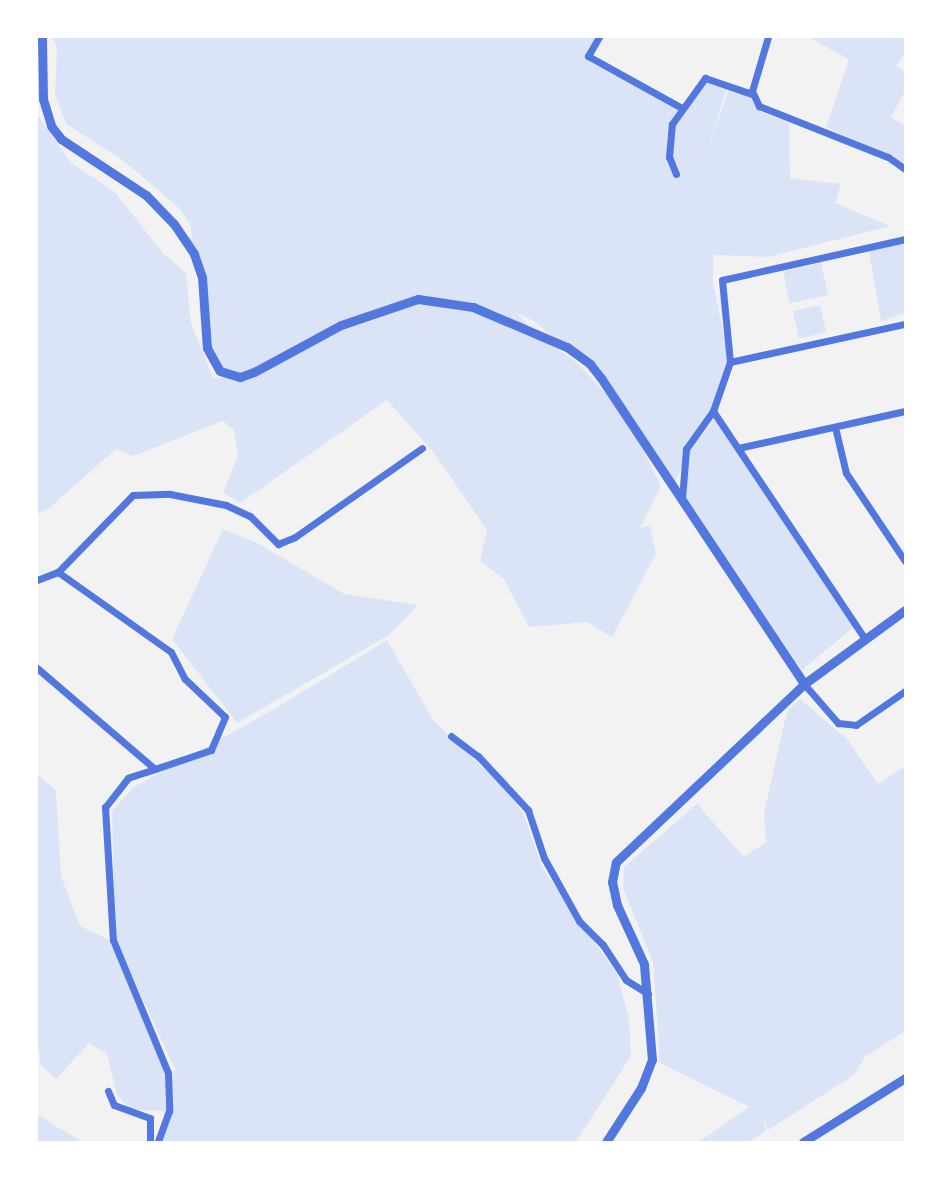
<!DOCTYPE html>
<html>
<head>
<meta charset="utf-8">
<style>
  body { margin:0 }
  #map { position:relative; width:942px; height:1179px; overflow:hidden; background:#f2f2f2; font-family:"Alegreya Sans",sans-serif }
  div>[style] { position:absolute }
  .green>* { inset:0; background:#dbe4f7; transform-origin:0 0 }
  .minor>* { height:7px; margin:-3.5px; padding:0 3.5px; transform-origin:3.5px; border-radius:3.5px; background:#5277de }
  .tertiary>* { height:9px; margin:-4.5px; padding:0 4.5px; transform-origin:4.5px; border-radius:4.5px; background:#5277de }
  span { translate:-50% -50%; white-space:nowrap; text-align:center; line-height:1.15; -webkit-text-stroke:5px #fff; paint-order:stroke }
  .frame { position:absolute; inset:0; border:38px solid #fff; pointer-events:none }
</style>
</head>
<body>
<div id="map">
  <div class="green">
    <div style="clip-path:polygon(evenodd,53px 37px,599px 37px,588px 56px,680px 107px,675px 127px,683px 108px,705px 82px,726px 90px,710px 144px,729px 89px,749px 94px,759px 111px,789px 123px,790px 178px,841px 184px,835px 203px,890px 226px,768px 257px,713px 255px,713px 283px,730px 362px,713px 411px,698px 427px,687px 455px,717px 416px,856px 625px,802px 670px,682px 499px,685px 462px,673px 486px,627px 418px,661px 486px,640px 528px,650px 526px,656px 554px,612px 637px,587px 622px,529px 627px,504px 579px,480px 561px,487px 530px,434px 453px,387px 400px,240px 503px,223px 493px,238px 455px,234px 430px,223px 421px,133px 456px,116px 449px,48px 509px,37px 514px,37px 114px,70px 162px,115px 192px,162px 252px,186px 273px,191px 323px,213px 378px,249px 376px,244px 371px,231px 374px,215px 362px,205px 327px,199px 270px,185px 241px,192px 237px,190px 224px,179px 208px,124px 161px,66px 124px,55px 94px,57px 50px,53px 37px,517px 313px,534px 321px,601px 378px,619px 407px,576px 362px,534px 332px,517px 313px)"></div>
    <div style="clip-path:polygon(809px 37px,905px 37px,905px 53px,896px 66px,905px 72px,905px 91px,891px 117px,905px 126px,905px 165px,826px 127px,849px 60px)"></div>
    <div style="clip-path:polygon(905px 243px,905px 313px,881px 321px,869px 251px)"></div>
    <div style="left:821px;top:263px;width:33px;height:39px;rotate:78deg"></div>
    <div style="left:820px;top:305px;width:28px;height:28px;rotate:77deg"></div>
    <div style="clip-path:polygon(223px 529px,259px 544px,344px 594px,418px 605px,389px 635px,237px 723px,172px 639px)"></div>
    <div style="clip-path:polygon(387px 640px,433px 720px,506px 790px,524px 815px,542px 867px,617px 974px,629px 1019px,631px 1056px,576px 1142px,156px 1142px,165px 1111px,130px 1110px,117px 1095px,107px 1054px,89px 1043px,56px 1079px,41px 1065px,37px 1037px,37px 774px,56px 790px,61px 876px,80px 926px,109px 940px,161px 1049px,169px 1094px,175px 1069px,115px 939px,112px 811px,134px 787px,276px 708px)"></div>
    <div style="clip-path:polygon(800px 699px,847px 739px,878px 784px,905px 766px,905px 1031px,865px 1057px,854px 1075px,768px 1130px,762px 1117px,766px 1131px,749px 1142px,698px 1142px,749px 1107px,660px 1063px,653px 962px,623px 888px,624px 867px,697px 804px,744px 857px,766px 842px,764px 813px,784px 724px,789px 709px)"></div>
    <div style="clip-path:polygon(37px 1114px,54px 1125px,83px 1142px,37px 1142px)"></div>
  </div>
  <div class="minor">
    <div style="left:599px;top:37px;width:22px;rotate:120deg"></div>
    <div style="left:588px;top:56px;width:107px;rotate:29deg"></div>
    <div style="left:768px;top:37px;width:56px;rotate:106.5deg"></div>
    <div style="left:752px;top:91px;width:17px;rotate:65deg"></div>
    <div style="left:759px;top:106px;width:139px;rotate:21.6deg"></div>
    <div style="left:888px;top:157px;width:21px;rotate:35deg"></div>
    <div style="left:676px;top:174px;width:18px;rotate:-112deg"></div>
    <div style="left:669px;top:157px;width:33px;rotate:-85deg"></div>
    <div style="left:672px;top:124px;width:57px;rotate:-54.3deg"></div>
    <div style="left:705px;top:78px;width:50px;rotate:18.8deg"></div>
    <div style="left:730px;top:362px;width:179px;rotate:-12.3deg"></div>
    <div style="left:713px;top:411px;width:274px;rotate:56.3deg"></div>
    <div style="left:835px;top:427px;width:47px;rotate:76.6deg"></div>
    <div style="left:846px;top:473px;width:106px;rotate:56.2deg"></div>
    <div style="left:738px;top:448px;width:171px;rotate:-12.5deg"></div>
    <div style="left:682px;top:499px;width:50px;rotate:-85.4deg"></div>
    <div style="left:686px;top:449px;width:47px;rotate:-54.6deg"></div>
    <div style="left:713px;top:411px;width:52px;rotate:-70.9deg"></div>
    <div style="left:730px;top:362px;width:82px;rotate:-95.6deg"></div>
    <div style="left:722px;top:280px;width:188px;rotate:-12.6deg"></div>
    <div style="left:58px;top:572px;width:138px;rotate:35.3deg"></div>
    <div style="left:171px;top:652px;width:30px;rotate:63deg"></div>
    <div style="left:185px;top:679px;width:55px;rotate:43.5deg"></div>
    <div style="left:225px;top:717px;width:36px;rotate:113deg"></div>
    <div style="left:211px;top:750px;width:59px;rotate:161.3deg"></div>
    <div style="left:37px;top:580px;width:22px;rotate:-21deg"></div>
    <div style="left:58px;top:572px;width:107px;rotate:-45.8deg"></div>
    <div style="left:133px;top:495px;width:37px;rotate:-2deg"></div>
    <div style="left:170px;top:494px;width:57px;rotate:11.1deg"></div>
    <div style="left:226px;top:505px;width:26px;rotate:25deg"></div>
    <div style="left:250px;top:516px;width:40px;rotate:45deg"></div>
    <div style="left:278px;top:544px;width:18px;rotate:-22deg"></div>
    <div style="left:295px;top:537px;width:155px;rotate:-35deg"></div>
    <div style="left:37px;top:668px;width:155px;rotate:40.6deg"></div>
    <div style="left:155px;top:769px;width:28px;rotate:162deg"></div>
    <div style="left:128px;top:778px;width:37px;rotate:128deg"></div>
    <div style="left:105px;top:807px;width:133px;rotate:86.6deg"></div>
    <div style="left:113px;top:940px;width:144px;rotate:67.5deg"></div>
    <div style="left:168px;top:1073px;width:38px;rotate:88deg"></div>
    <div style="left:169px;top:1111px;width:33px;rotate:110deg"></div>
    <div style="left:804px;top:684px;width:52px;rotate:48.9deg"></div>
    <div style="left:838px;top:723px;width:18px;rotate:6deg"></div>
    <div style="left:856px;top:725px;width:60px;rotate:-34.8deg"></div>
    <div style="left:451px;top:736px;width:34px;rotate:37deg"></div>
    <div style="left:478px;top:756px;width:74px;rotate:47.2deg"></div>
    <div style="left:528px;top:810px;width:51px;rotate:71.6deg"></div>
    <div style="left:544px;top:858px;width:72px;rotate:60.9deg"></div>
    <div style="left:579px;top:921px;width:34px;rotate:45deg"></div>
    <div style="left:603px;top:945px;width:42px;rotate:56.7deg"></div>
    <div style="left:626px;top:980px;width:26px;rotate:32deg"></div>
    <div style="left:108px;top:1091px;width:15px;rotate:67deg"></div>
    <div style="left:114px;top:1105px;width:38px;rotate:20deg"></div>
    <div style="left:150px;top:1118px;width:24px;rotate:90deg"></div>
  </div>
  <div class="tertiary">
    <div style="left:42px;top:37px;width:62px;rotate:89.1deg"></div>
    <div style="left:43px;top:99px;width:28px;rotate:73deg"></div>
    <div style="left:51px;top:126px;width:16px;rotate:52deg"></div>
    <div style="left:61px;top:139px;width:102px;rotate:33.4deg"></div>
    <div style="left:146px;top:195px;width:40px;rotate:46deg"></div>
    <div style="left:174px;top:224px;width:36px;rotate:56deg"></div>
    <div style="left:194px;top:254px;width:24px;rotate:71deg"></div>
    <div style="left:202px;top:277px;width:71px;rotate:86deg"></div>
    <div style="left:207px;top:348px;width:26px;rotate:61deg"></div>
    <div style="left:220px;top:371px;width:21px;rotate:17deg"></div>
    <div style="left:240px;top:377px;width:15px;rotate:-20deg"></div>
    <div style="left:254px;top:372px;width:99px;rotate:-28.4deg"></div>
    <div style="left:341px;top:325px;width:81px;rotate:-18.7deg"></div>
    <div style="left:418px;top:299px;width:56px;rotate:8.3deg"></div>
    <div style="left:473px;top:307px;width:102px;rotate:23.1deg"></div>
    <div style="left:567px;top:347px;width:29px;rotate:36deg"></div>
    <div style="left:590px;top:364px;width:18px;rotate:52deg"></div>
    <div style="left:601px;top:378px;width:367px;rotate:56.4deg"></div>
    <div style="left:606px;top:1142px;width:64px;rotate:-57.1deg"></div>
    <div style="left:641px;top:1088px;width:30px;rotate:-69deg"></div>
    <div style="left:652px;top:1060px;width:96px;rotate:-94.8deg"></div>
    <div style="left:644px;top:964px;width:65px;rotate:-114.6deg"></div>
    <div style="left:617px;top:905px;width:24px;rotate:-102deg"></div>
    <div style="left:612px;top:882px;width:20px;rotate:-79deg"></div>
    <div style="left:616px;top:862px;width:259px;rotate:-43.4deg"></div>
    <div style="left:804px;top:684px;width:125px;rotate:-36.2deg"></div>
    <div style="left:803px;top:1142px;width:120px;rotate:-32.1deg"></div>
  </div>
  <div class="frame"></div>
</div>
</body>
</html>
